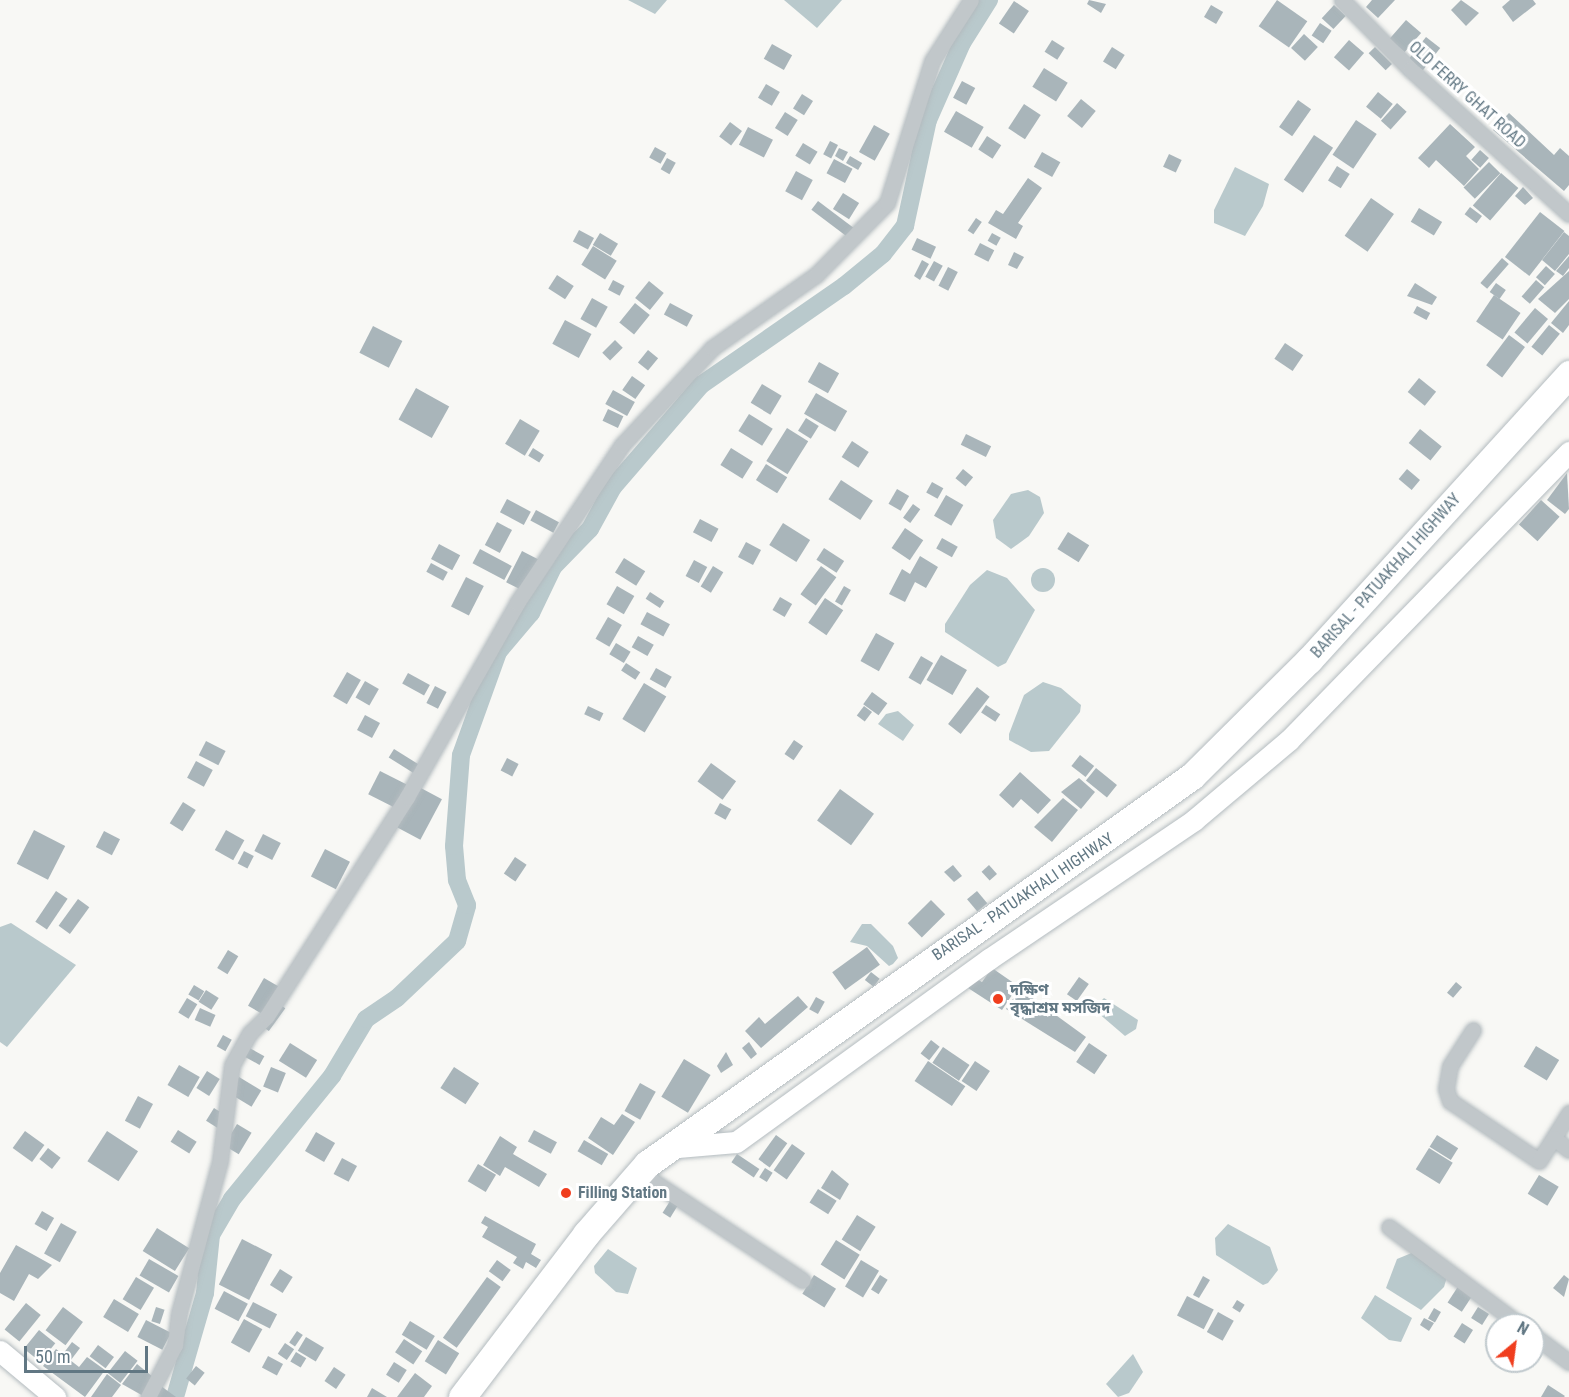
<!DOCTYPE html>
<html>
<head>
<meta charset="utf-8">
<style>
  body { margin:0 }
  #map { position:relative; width:1569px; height:1397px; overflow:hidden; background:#f8f8f5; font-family:"Roboto Condensed","Noto Sans Bengali",sans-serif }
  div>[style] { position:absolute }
  .water>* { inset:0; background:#b9c9cc }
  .round { border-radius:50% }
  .canal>* { height:18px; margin:-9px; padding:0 9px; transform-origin:9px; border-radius:9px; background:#b9c9cc }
  .building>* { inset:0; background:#a9b5ba; transform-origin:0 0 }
  .roads { filter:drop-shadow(0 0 2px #b3bbbf) drop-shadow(0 0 2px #b3bbbf) }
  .street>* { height:15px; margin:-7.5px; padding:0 7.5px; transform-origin:7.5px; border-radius:7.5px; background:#c1c7ca }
  .secondary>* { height:21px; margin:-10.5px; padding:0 10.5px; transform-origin:10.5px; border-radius:10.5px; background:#fff }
  .highway>* { height:27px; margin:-13.5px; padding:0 13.5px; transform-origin:13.5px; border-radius:13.5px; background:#fff }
  .dots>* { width:16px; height:16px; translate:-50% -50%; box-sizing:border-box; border:3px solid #fff; border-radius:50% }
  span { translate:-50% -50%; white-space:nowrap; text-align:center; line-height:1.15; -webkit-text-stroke:6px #fff; paint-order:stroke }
  .street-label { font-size:16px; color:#617783 }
  .poi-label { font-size:16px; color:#617783; font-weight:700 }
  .left { translate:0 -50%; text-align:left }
  .north { position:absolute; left:1485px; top:1313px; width:60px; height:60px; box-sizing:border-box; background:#fff; border:2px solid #c0c9cd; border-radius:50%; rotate:29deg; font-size:16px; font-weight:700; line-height:24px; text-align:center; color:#617783 }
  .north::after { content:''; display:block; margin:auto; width:21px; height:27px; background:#f03e1e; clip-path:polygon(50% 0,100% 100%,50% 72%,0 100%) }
  .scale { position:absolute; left:24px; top:1346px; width:124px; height:27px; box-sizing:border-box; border:3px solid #617783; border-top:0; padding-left:8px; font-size:18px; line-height:21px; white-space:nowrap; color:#617783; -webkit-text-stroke:4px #fff; paint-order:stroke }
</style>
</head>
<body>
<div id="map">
  <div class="water">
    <div style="clip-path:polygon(628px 0,667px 0,655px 14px)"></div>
    <div style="clip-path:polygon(784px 0,842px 0,817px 28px)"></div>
    <div style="clip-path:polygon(1235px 167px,1269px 184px,1263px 206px,1245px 236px,1214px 223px,1214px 210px)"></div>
    <div style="clip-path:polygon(1028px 490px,1040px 497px,1044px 513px,1029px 536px,1011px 549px,996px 538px,993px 520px,1011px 494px)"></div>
    <div class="round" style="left:1031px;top:568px;width:24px;height:24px"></div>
    <div style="clip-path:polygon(987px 570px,1007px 578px,1035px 610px,1006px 663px,998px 667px,945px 632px,945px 624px,970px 585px)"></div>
    <div style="clip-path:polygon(1043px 682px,1061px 688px,1081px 705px,1080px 712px,1049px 751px,1031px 752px,1009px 740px,1009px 734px,1024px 695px)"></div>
    <div style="clip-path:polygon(898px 711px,914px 725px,903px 741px,878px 724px,886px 714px)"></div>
    <div style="clip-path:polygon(11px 923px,76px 965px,7px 1047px,0 1042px,0 927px)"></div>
    <div style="clip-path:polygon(862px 924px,871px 924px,893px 946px,898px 958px,893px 964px,889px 966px,867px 946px,850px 942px)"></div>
    <div style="clip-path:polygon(1104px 998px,1138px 1020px,1136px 1029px,1125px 1036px,1097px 1012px,1096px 1006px)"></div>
    <div style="clip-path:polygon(1228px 1224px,1270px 1247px,1278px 1270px,1268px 1283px,1263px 1285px,1216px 1255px,1215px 1238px)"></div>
    <div style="clip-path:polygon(608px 1249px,637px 1268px,628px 1294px,616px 1292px,595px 1273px,594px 1266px)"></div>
    <div style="clip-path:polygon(1414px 1252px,1447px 1277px,1444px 1287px,1421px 1310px,1386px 1288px,1397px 1259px)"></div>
    <div style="clip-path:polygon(1375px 1295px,1412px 1318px,1401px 1342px,1389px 1340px,1361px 1318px)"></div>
    <div style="clip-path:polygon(1133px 1354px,1143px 1372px,1129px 1393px,1118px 1397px,1106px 1384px)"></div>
  </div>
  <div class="canal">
    <div style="left:175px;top:1397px;width:108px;rotate:-73.9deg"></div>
    <div style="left:205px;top:1293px;width:58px;rotate:-84.1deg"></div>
    <div style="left:211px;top:1235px;width:42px;rotate:-59.7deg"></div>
    <div style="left:232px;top:1199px;width:159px;rotate:-50.9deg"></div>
    <div style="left:332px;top:1076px;width:66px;rotate:-59.2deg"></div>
    <div style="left:366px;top:1019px;width:37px;rotate:-34deg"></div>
    <div style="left:397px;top:998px;width:83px;rotate:-43.5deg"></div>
    <div style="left:457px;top:941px;width:37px;rotate:-74deg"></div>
    <div style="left:467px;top:905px;width:27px;rotate:-112deg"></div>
    <div style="left:457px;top:880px;width:34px;rotate:-95deg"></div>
    <div style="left:454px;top:846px;width:91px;rotate:-85.6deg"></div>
    <div style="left:461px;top:755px;width:109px;rotate:-70.2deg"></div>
    <div style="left:498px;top:652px;width:51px;rotate:-49.8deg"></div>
    <div style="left:531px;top:613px;width:51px;rotate:-64.4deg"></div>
    <div style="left:553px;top:567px;width:53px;rotate:-45.8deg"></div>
    <div style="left:590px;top:529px;width:48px;rotate:-61.3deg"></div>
    <div style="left:613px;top:487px;width:135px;rotate:-49.2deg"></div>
    <div style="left:701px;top:385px;width:174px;rotate:-34.7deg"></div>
    <div style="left:844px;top:286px;width:50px;rotate:-39.4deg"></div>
    <div style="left:883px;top:254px;width:36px;rotate:-52deg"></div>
    <div style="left:905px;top:226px;width:108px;rotate:-77.8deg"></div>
    <div style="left:928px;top:120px;width:84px;rotate:-66.2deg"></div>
    <div style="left:962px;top:43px;width:51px;rotate:-57.9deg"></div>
  </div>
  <div class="building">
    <div style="clip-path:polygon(1089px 0,1106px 4px,1101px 13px,1087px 4px)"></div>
    <div style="left:1277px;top:0;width:37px;height:32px;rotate:35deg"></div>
    <div style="clip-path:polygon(1372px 0,1395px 0,1378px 18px,1366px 7px)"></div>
    <div style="clip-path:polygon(1461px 0,1479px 13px,1466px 26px,1451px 10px)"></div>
    <div style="clip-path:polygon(1510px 0,1533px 0,1536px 4px,1513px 22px,1502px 7px)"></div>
    <div style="left:1014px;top:1px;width:18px;height:27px;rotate:34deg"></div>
    <div style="left:1211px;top:5px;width:14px;height:14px;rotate:30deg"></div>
    <div style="left:1334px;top:5px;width:16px;height:18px;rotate:43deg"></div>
    <div style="left:1406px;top:20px;width:20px;height:25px;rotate:41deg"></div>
    <div style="left:1320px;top:23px;width:14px;height:15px;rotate:34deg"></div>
    <div style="left:1304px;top:34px;width:19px;height:19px;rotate:43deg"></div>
    <div style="left:1426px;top:37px;width:18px;height:28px;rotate:38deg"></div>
    <div style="left:1052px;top:40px;width:15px;height:14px;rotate:32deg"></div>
    <div style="left:1349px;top:40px;width:20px;height:23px;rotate:41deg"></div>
    <div style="left:772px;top:44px;width:23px;height:17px;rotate:29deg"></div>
    <div style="left:1112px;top:47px;width:15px;height:17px;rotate:32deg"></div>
    <div style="left:1375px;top:47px;width:24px;height:9px;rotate:45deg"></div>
    <div style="left:1044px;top:68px;width:28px;height:22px;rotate:32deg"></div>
    <div style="left:962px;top:81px;width:15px;height:19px;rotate:28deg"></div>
    <div style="left:766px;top:84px;width:16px;height:16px;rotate:30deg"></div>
    <div style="left:1378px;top:92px;width:19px;height:19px;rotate:39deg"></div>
    <div style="left:802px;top:94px;width:13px;height:17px;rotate:32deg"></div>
    <div style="left:1081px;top:99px;width:19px;height:22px;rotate:39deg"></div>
    <div style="left:1298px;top:100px;width:16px;height:33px;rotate:35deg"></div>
    <div style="left:1397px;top:103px;width:13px;height:24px;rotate:42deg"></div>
    <div style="left:1024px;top:104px;width:20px;height:29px;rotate:33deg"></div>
    <div style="left:956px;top:111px;width:32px;height:24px;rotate:30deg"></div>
    <div style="left:785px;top:112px;width:15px;height:19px;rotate:32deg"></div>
    <div style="clip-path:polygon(1509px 113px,1554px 155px,1560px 148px,1569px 156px,1569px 185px,1564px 191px,1493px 130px)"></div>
    <div style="left:1356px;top:120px;width:25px;height:42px;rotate:34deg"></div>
    <div style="left:730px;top:122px;width:15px;height:18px;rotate:37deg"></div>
    <div style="clip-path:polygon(1450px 124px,1475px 147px,1466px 156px,1479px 169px,1464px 186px,1436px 160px,1429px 168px,1418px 158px)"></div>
    <div style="left:874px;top:125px;width:18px;height:31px;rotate:29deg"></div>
    <div style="left:748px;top:127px;width:28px;height:20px;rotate:27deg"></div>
    <div style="left:1314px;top:135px;width:23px;height:54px;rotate:34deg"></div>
    <div style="left:987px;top:136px;width:17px;height:16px;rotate:33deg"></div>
    <div style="left:830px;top:141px;width:9px;height:15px;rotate:27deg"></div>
    <div style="left:803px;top:143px;width:17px;height:15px;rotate:31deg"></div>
    <div style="left:655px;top:147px;width:13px;height:12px;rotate:29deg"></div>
    <div style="clip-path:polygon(839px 148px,848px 152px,843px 161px,835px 156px)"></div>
    <div style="left:1480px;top:150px;width:12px;height:13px;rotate:42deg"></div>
    <div style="left:1042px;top:152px;width:21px;height:17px;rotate:29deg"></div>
    <div style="left:1169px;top:154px;width:14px;height:14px;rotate:25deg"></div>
    <div style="left:850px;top:156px;width:14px;height:8px;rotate:30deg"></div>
    <div style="left:667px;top:158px;width:10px;height:13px;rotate:29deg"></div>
    <div style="left:834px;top:159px;width:21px;height:16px;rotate:28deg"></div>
    <div style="left:1489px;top:162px;width:16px;height:36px;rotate:45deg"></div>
    <div style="left:1337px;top:166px;width:15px;height:17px;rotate:32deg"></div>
    <div style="left:796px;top:171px;width:19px;height:23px;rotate:28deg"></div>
    <div style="left:1501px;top:173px;width:23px;height:43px;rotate:41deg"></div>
    <div style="clip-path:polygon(1028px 178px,1042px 188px,1018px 223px,1023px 226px,1016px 239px,988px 223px,996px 210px,1003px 214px)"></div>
    <div style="clip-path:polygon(1523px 187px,1533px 198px,1525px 205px,1515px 196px)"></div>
    <div style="left:843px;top:193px;width:19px;height:19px;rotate:32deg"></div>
    <div style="left:1371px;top:198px;width:28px;height:46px;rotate:35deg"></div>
    <div style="left:818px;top:201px;width:44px;height:11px;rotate:37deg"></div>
    <div style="left:1470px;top:207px;width:15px;height:9px;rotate:37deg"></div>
    <div style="left:1419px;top:208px;width:27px;height:16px;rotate:31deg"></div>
    <div style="left:1540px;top:212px;width:31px;height:57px;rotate:38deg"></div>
    <div style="left:976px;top:218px;width:7px;height:15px;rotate:34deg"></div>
    <div style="left:579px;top:230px;width:17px;height:13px;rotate:28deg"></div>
    <div style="clip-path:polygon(1564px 232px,1569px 236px,1569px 254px,1555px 271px,1542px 260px)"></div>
    <div style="left:600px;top:233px;width:21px;height:14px;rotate:31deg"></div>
    <div style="left:992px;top:233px;width:10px;height:9px;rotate:29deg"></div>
    <div style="left:917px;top:238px;width:21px;height:13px;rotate:25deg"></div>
    <div style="left:980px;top:243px;width:16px;height:13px;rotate:27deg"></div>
    <div style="left:593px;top:246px;width:28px;height:22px;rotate:32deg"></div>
    <div style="clip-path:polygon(1014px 252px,1024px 257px,1017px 269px,1008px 265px)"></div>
    <div style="clip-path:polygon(1569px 256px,1569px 268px,1563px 276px,1556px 271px)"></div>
    <div style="left:1502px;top:258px;width:9px;height:33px;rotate:41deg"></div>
    <div style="clip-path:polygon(922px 260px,929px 264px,920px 280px,914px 276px)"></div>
    <div style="left:934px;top:261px;width:10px;height:18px;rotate:29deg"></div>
    <div style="left:1546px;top:266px;width:12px;height:15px;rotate:42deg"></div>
    <div style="left:948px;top:267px;width:11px;height:21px;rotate:27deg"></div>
    <div style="clip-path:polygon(1569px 271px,1569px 299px,1555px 313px,1538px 299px)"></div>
    <div style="left:557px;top:275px;width:20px;height:16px;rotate:33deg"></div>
    <div style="left:613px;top:280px;width:13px;height:11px;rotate:27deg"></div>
    <div style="left:1536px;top:280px;width:11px;height:22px;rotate:41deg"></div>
    <div style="left:649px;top:281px;width:19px;height:22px;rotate:39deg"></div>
    <div style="clip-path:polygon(1415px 283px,1437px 297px,1432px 305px,1407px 296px)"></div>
    <div style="left:1496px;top:283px;width:12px;height:11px;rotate:35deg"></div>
    <div style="left:1494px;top:295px;width:32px;height:32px;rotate:34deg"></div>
    <div style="left:592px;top:298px;width:18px;height:24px;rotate:29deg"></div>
    <div style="clip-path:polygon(1569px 301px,1569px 325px,1563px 333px,1551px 323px)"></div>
    <div style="left:635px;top:303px;width:19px;height:25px;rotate:39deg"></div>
    <div style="left:670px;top:303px;width:26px;height:13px;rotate:28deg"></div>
    <div style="left:1417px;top:306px;width:15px;height:8px;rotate:28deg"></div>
    <div style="left:1535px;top:308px;width:17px;height:32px;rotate:40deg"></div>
    <div style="left:565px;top:320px;width:30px;height:27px;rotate:28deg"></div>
    <div style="left:1549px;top:325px;width:14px;height:28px;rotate:39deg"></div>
    <div style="left:373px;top:326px;width:33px;height:30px;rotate:27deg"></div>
    <div style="left:1509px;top:335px;width:20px;height:38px;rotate:37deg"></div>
    <div style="left:615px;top:340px;width:11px;height:18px;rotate:45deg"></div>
    <div style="left:1285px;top:343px;width:22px;height:19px;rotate:34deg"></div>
    <div style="left:648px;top:350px;width:13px;height:16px;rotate:39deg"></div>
    <div style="left:819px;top:362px;width:23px;height:23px;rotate:29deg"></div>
    <div style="left:632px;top:376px;width:16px;height:17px;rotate:35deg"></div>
    <div style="left:1419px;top:378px;width:22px;height:18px;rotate:39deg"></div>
    <div style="left:762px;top:384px;width:23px;height:22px;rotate:31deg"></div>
    <div style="left:416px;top:388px;width:38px;height:36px;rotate:29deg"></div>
    <div style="left:613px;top:390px;width:25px;height:16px;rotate:29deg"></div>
    <div style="left:816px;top:393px;width:36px;height:24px;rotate:30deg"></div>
    <div style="left:608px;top:409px;width:17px;height:13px;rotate:25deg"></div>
    <div style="left:749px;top:414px;width:28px;height:20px;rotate:32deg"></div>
    <div style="left:806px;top:418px;width:15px;height:15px;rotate:32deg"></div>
    <div style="left:520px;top:419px;width:23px;height:29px;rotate:31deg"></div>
    <div style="left:787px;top:428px;width:25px;height:39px;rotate:32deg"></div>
    <div style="left:1420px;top:429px;width:28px;height:18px;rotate:39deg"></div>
    <div style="left:966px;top:434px;width:28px;height:12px;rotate:26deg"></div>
    <div style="left:852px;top:441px;width:20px;height:19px;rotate:33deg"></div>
    <div style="left:533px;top:448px;width:13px;height:9px;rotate:32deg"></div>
    <div style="left:731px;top:448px;width:26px;height:20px;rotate:32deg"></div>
    <div style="left:766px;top:464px;width:25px;height:19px;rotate:32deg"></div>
    <div style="left:963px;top:469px;width:13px;height:12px;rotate:39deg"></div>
    <div style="left:1407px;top:469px;width:17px;height:13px;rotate:40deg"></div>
    <div style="clip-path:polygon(1567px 473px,1569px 509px,1565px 514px,1547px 500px)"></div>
    <div style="left:841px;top:480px;width:38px;height:23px;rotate:33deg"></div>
    <div style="left:932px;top:482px;width:13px;height:12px;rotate:29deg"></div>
    <div style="left:897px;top:489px;width:14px;height:17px;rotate:30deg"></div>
    <div style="left:946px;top:495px;width:20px;height:24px;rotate:30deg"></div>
    <div style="left:507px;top:499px;width:27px;height:15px;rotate:28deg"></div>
    <div style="left:1541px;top:500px;width:25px;height:33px;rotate:42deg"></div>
    <div style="left:913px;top:504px;width:9px;height:17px;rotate:36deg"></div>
    <div style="left:536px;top:510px;width:26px;height:12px;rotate:28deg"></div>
    <div style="left:700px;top:519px;width:21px;height:15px;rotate:28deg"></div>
    <div style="left:497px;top:522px;width:17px;height:26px;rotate:28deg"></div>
    <div style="left:783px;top:523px;width:32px;height:26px;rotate:32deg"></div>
    <div style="left:905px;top:528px;width:22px;height:24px;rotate:34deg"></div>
    <div style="left:1068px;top:532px;width:25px;height:20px;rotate:32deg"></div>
    <div style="left:942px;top:538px;width:18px;height:12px;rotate:29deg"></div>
    <div style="left:746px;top:542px;width:17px;height:17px;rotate:28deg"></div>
    <div style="left:439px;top:544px;width:24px;height:17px;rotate:28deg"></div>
    <div style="left:824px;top:548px;width:24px;height:14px;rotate:33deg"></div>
    <div style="left:480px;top:549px;width:36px;height:16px;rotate:28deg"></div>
    <div style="left:522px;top:551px;width:18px;height:35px;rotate:27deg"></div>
    <div style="clip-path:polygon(920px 556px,938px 567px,926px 588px,915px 582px,905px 602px,889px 594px,902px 569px,910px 574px)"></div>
    <div style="left:624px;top:558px;width:25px;height:17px;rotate:32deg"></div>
    <div style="left:694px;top:560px;width:15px;height:18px;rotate:28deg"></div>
    <div style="left:431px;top:563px;width:19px;height:10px;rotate:28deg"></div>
    <div style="left:713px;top:566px;width:12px;height:24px;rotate:31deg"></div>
    <div style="left:821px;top:566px;width:19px;height:35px;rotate:36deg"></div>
    <div style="left:466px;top:577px;width:20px;height:33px;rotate:27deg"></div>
    <div style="left:617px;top:586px;width:20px;height:21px;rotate:30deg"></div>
    <div style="left:844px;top:586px;width:8px;height:18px;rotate:30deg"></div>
    <div style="left:650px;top:592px;width:17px;height:8px;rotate:33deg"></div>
    <div style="left:780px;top:597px;width:14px;height:15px;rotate:30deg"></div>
    <div style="left:825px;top:598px;width:22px;height:30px;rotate:34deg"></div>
    <div style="left:647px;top:612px;width:26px;height:14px;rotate:28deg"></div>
    <div style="left:608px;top:617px;width:16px;height:25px;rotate:30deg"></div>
    <div style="left:876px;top:633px;width:21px;height:32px;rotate:29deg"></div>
    <div style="left:638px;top:636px;width:18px;height:13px;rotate:29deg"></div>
    <div style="left:616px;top:643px;width:17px;height:13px;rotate:31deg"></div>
    <div style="left:941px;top:655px;width:30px;height:29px;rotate:30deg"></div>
    <div style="left:921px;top:656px;width:14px;height:25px;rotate:30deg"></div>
    <div style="left:626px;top:663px;width:17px;height:9px;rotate:33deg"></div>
    <div style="left:656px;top:668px;width:18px;height:13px;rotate:29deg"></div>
    <div style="left:347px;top:672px;width:16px;height:28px;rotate:30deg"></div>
    <div style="left:408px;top:673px;width:25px;height:12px;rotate:29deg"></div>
    <div style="left:365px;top:681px;width:16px;height:19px;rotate:30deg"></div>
    <div style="left:644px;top:683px;width:26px;height:42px;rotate:31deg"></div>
    <div style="left:435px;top:686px;width:13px;height:19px;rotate:27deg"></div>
    <div style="left:977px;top:687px;width:16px;height:47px;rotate:38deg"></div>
    <div style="left:872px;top:692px;width:19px;height:15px;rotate:36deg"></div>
    <div style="left:986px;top:705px;width:17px;height:9px;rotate:33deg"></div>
    <div style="left:588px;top:706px;width:17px;height:9px;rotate:25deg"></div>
    <div style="left:864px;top:706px;width:10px;height:12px;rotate:37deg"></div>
    <div style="left:365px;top:715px;width:17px;height:17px;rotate:28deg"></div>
    <div style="left:794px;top:740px;width:11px;height:17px;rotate:34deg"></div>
    <div style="left:206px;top:741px;width:22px;height:16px;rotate:27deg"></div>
    <div style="left:394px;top:749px;width:31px;height:10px;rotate:32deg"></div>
    <div style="left:1080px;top:755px;width:18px;height:14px;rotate:38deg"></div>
    <div style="left:507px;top:758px;width:13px;height:14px;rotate:27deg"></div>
    <div style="left:196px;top:761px;width:19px;height:19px;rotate:28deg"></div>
    <div style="left:711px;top:763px;width:31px;height:23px;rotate:36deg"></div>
    <div style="left:1096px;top:768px;width:27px;height:16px;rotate:39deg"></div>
    <div style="left:380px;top:771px;width:30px;height:26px;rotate:27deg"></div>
    <div style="clip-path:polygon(1020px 772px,1051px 800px,1038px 814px,1021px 799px,1013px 808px,999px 795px)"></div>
    <div style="clip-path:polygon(1079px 778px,1095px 792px,1081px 809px,1061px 792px)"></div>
    <div style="left:419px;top:787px;width:26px;height:46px;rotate:28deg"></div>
    <div style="left:840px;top:789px;width:42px;height:39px;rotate:36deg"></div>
    <div style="clip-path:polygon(1063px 798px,1078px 810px,1052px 842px,1034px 827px)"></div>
    <div style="left:183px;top:802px;width:15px;height:25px;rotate:32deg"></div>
    <div style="left:720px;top:803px;width:13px;height:12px;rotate:29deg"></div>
    <div style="left:34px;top:830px;width:35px;height:38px;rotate:27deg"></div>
    <div style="left:226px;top:830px;width:21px;height:23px;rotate:29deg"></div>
    <div style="left:104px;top:831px;width:18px;height:18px;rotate:27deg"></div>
    <div style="left:263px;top:834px;width:20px;height:19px;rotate:27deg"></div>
    <div style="left:325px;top:849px;width:28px;height:31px;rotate:27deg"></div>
    <div style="left:244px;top:851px;width:11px;height:14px;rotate:27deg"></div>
    <div style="left:515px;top:857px;width:14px;height:20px;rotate:34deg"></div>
    <div style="clip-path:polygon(953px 865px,962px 876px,954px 882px,944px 872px)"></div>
    <div style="left:989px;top:865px;width:12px;height:10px;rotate:48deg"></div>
    <div style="left:56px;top:891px;width:14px;height:37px;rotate:34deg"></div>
    <div style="left:977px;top:891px;width:16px;height:13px;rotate:50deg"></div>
    <div style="left:78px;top:899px;width:14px;height:33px;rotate:36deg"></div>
    <div style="left:931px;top:900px;width:20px;height:33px;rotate:45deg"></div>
    <div style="left:867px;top:947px;width:22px;height:43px;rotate:54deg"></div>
    <div style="left:228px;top:950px;width:12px;height:21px;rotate:31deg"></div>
    <div style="clip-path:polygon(992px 968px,1018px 986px,1002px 1010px,968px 988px,975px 978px,982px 982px)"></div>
    <div style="left:871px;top:972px;width:11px;height:10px;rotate:38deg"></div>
    <div style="left:1079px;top:977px;width:12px;height:21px;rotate:35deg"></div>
    <div style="left:264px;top:978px;width:20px;height:32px;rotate:30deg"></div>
    <div style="left:1456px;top:982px;width:8px;height:14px;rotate:40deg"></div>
    <div style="left:194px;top:985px;width:12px;height:11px;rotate:31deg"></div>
    <div style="clip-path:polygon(1020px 989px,1086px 1037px,1075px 1052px,1006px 1009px)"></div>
    <div style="left:206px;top:990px;width:15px;height:14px;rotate:32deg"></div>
    <div style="clip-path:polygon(798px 996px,808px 1007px,761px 1048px,745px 1031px,759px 1017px,765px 1024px)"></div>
    <div style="left:816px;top:997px;width:10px;height:14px;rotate:29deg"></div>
    <div style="left:187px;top:998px;width:12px;height:17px;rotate:31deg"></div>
    <div style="left:278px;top:1003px;width:9px;height:28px;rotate:36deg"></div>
    <div style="left:200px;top:1008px;width:17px;height:13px;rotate:24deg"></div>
    <div style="left:223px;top:1035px;width:10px;height:13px;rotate:29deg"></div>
    <div style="left:931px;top:1040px;width:11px;height:17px;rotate:38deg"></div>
    <div style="clip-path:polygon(749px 1042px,757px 1054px,751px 1059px,742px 1048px)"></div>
    <div style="left:290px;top:1043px;width:32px;height:21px;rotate:32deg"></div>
    <div style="left:1089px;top:1043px;width:22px;height:23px;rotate:34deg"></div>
    <div style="left:246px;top:1046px;width:21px;height:10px;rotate:29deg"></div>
    <div style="left:1536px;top:1046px;width:27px;height:24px;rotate:31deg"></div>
    <div style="left:943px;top:1047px;width:32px;height:19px;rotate:34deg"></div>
    <div style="clip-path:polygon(726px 1052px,733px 1065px,721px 1073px,717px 1066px)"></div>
    <div style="left:684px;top:1059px;width:31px;height:44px;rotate:31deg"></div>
    <div style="left:928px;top:1061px;width:45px;height:24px;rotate:34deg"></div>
    <div style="left:975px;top:1061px;width:18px;height:24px;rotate:34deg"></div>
    <div style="left:179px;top:1065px;width:24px;height:23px;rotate:30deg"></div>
    <div style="left:271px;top:1067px;width:16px;height:21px;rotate:22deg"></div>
    <div style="left:454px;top:1067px;width:30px;height:25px;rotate:33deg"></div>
    <div style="left:207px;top:1071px;width:15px;height:20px;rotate:32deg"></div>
    <div style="left:239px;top:1077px;width:26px;height:19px;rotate:31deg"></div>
    <div style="left:640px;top:1083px;width:18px;height:32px;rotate:29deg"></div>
    <div style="left:138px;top:1096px;width:17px;height:28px;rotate:28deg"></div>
    <div style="left:214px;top:1108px;width:15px;height:15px;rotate:32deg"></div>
    <div style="clip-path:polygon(622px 1114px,635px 1122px,613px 1155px,588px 1138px,601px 1117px,614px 1125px)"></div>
    <div style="left:237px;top:1124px;width:17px;height:25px;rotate:31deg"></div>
    <div style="left:178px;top:1130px;width:22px;height:14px;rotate:32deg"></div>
    <div style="left:534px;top:1130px;width:26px;height:13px;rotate:28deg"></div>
    <div style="left:25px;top:1131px;width:24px;height:21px;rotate:36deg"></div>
    <div style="left:107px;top:1131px;width:37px;height:36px;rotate:33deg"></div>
    <div style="left:316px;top:1132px;width:22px;height:22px;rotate:30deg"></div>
    <div style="left:776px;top:1135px;width:14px;height:30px;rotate:36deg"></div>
    <div style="left:1437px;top:1135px;width:25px;height:14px;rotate:32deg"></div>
    <div style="clip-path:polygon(500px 1136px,517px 1147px,513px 1154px,547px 1174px,539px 1187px,505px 1167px,500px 1176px,483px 1165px)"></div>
    <div style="left:584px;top:1140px;width:28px;height:13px;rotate:30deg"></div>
    <div style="left:792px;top:1144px;width:16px;height:32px;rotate:35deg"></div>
    <div style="left:48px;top:1148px;width:16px;height:14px;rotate:38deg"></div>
    <div style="left:1429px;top:1148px;width:28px;height:25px;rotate:32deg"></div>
    <div style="left:737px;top:1154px;width:27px;height:10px;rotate:34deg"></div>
    <div style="left:342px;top:1158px;width:17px;height:18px;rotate:28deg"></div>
    <div style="left:478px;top:1164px;width:21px;height:20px;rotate:31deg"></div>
    <div style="left:765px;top:1168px;width:9px;height:11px;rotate:32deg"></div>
    <div style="clip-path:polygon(832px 1170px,849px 1184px,840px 1200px,821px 1188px)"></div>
    <div style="left:1539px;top:1175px;width:23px;height:22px;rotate:31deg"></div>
    <div style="left:818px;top:1189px;width:22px;height:16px;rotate:32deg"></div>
    <div style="left:670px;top:1201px;width:9px;height:14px;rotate:32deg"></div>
    <div style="left:42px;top:1211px;width:14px;height:15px;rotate:30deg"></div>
    <div style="left:857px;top:1215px;width:22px;height:29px;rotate:32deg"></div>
    <div style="clip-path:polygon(485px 1216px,536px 1244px,531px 1254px,541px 1260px,536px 1268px,526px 1262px,523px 1269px,513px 1263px,517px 1257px,482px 1237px,488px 1227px,481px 1223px)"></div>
    <div style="left:61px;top:1223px;width:18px;height:35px;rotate:29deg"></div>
    <div style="left:157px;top:1228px;width:38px;height:27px;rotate:32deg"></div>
    <div style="left:242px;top:1239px;width:34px;height:51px;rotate:27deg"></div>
    <div style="left:836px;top:1240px;width:28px;height:29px;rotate:32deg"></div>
    <div style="clip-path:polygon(16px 1245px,52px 1265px,38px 1279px,29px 1274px,14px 1301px,0 1293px,0 1273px)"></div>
    <div style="left:149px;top:1259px;width:34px;height:19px;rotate:30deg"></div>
    <div style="left:497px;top:1260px;width:17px;height:14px;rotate:36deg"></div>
    <div style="left:861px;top:1260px;width:21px;height:31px;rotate:31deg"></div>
    <div style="left:280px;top:1269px;width:15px;height:19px;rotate:32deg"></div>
    <div style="left:814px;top:1275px;width:26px;height:22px;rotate:32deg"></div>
    <div style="left:880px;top:1275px;width:9px;height:17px;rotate:32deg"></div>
    <div style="clip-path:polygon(1564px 1275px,1569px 1279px,1564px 1297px,1553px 1288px)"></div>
    <div style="clip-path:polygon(1203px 1276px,1210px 1280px,1199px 1298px,1193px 1295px)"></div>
    <div style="left:136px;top:1277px;width:21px;height:26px;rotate:31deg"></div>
    <div style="left:487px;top:1277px;width:17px;height:75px;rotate:36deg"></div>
    <div style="left:1459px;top:1285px;width:17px;height:21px;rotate:33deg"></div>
    <div style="left:224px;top:1291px;width:27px;height:20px;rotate:28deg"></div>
    <div style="left:1187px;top:1296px;width:30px;height:22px;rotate:27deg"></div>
    <div style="left:114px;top:1299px;width:29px;height:21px;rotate:31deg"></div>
    <div style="left:1237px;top:1300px;width:9px;height:9px;rotate:32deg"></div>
    <div style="left:253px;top:1302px;width:27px;height:16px;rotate:27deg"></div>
    <div style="left:26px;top:1303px;width:19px;height:34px;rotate:39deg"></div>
    <div style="left:63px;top:1307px;width:25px;height:29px;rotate:37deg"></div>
    <div style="left:156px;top:1307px;width:9px;height:15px;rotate:18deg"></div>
    <div style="left:1478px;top:1307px;width:13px;height:13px;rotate:32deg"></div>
    <div style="left:1434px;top:1308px;width:8px;height:12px;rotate:30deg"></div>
    <div style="left:1218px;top:1312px;width:18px;height:23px;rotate:29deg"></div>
    <div style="clip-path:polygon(1424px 1318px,1434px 1323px,1429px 1331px,1420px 1325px)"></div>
    <div style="left:244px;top:1319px;width:21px;height:27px;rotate:29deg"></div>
    <div style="left:146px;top:1320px;width:28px;height:19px;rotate:27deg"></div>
    <div style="left:410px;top:1321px;width:29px;height:16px;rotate:31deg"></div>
    <div style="left:1462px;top:1323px;width:13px;height:16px;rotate:32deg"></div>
    <div style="left:39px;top:1330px;width:21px;height:24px;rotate:39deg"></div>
    <div style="left:297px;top:1331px;width:7px;height:14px;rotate:34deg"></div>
    <div style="left:306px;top:1337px;width:21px;height:16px;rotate:31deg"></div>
    <div style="left:404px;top:1339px;width:22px;height:16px;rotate:34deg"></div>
    <div style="left:438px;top:1340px;width:25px;height:25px;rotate:32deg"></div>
    <div style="left:72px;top:1342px;width:10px;height:15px;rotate:37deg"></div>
    <div style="left:285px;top:1343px;width:11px;height:13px;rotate:34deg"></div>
    <div style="left:98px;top:1345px;width:20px;height:14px;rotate:37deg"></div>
    <div style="clip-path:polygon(56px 1349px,79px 1367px,87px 1357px,105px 1370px,85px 1397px,43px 1366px)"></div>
    <div style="left:125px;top:1351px;width:16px;height:28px;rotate:38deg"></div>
    <div style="left:296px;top:1352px;width:12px;height:11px;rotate:31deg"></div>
    <div style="left:268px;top:1356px;width:17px;height:13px;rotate:28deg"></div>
    <div style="left:394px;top:1362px;width:15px;height:15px;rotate:32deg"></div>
    <div style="clip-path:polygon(137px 1364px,158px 1381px,145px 1397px,122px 1384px)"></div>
    <div style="left:196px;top:1366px;width:11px;height:16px;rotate:38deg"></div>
    <div style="left:334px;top:1367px;width:14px;height:17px;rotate:34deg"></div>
    <div style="clip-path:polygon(415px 1373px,432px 1386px,424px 1397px,397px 1397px)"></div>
    <div style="clip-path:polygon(107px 1374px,121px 1385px,112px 1397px,91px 1397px)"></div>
    <div style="clip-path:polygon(1548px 1385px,1565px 1396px,1564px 1397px,1541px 1397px)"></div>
    <div style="clip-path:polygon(161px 1386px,176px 1397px,153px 1397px)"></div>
    <div style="clip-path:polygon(372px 1388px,387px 1397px,367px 1397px)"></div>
  </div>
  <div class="roads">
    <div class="street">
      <div style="left:1342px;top:0;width:97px;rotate:45.4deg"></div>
      <div style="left:1410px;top:69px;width:215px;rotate:42.4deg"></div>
      <div style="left:1473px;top:1030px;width:43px;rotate:122.6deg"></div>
      <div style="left:1450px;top:1066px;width:23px;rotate:100deg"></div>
      <div style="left:1446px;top:1089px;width:13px;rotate:72deg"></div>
      <div style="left:1450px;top:1101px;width:107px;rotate:34deg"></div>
      <div style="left:1539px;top:1161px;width:57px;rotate:-58deg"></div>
      <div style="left:1554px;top:1138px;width:19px;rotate:39deg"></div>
      <div style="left:639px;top:1172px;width:196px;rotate:33.5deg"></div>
      <div style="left:1389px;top:1227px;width:164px;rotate:36.8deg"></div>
      <div style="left:1533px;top:1335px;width:45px;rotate:36.9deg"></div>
      <div style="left:148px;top:1397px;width:59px;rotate:-62.6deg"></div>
      <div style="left:175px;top:1345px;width:32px;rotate:-83deg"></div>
      <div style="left:179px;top:1313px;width:157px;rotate:-74.9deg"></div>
      <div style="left:220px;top:1161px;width:97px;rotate:-82.9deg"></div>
      <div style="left:232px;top:1065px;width:37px;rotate:-61deg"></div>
      <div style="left:250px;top:1033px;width:24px;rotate:-45deg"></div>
      <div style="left:267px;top:1016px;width:260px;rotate:-57.4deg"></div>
      <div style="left:407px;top:797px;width:223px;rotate:-60.4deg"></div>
      <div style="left:517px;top:603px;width:190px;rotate:-56.4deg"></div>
      <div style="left:622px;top:445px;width:132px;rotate:-47.1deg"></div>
      <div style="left:712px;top:348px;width:127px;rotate:-35.1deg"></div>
      <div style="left:816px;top:275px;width:101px;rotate:-45.4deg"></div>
      <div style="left:887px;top:203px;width:149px;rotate:-72.4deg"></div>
      <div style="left:932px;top:61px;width:72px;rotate:-57.4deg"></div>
    </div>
    <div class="secondary">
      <div style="left:666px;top:1148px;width:70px;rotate:-4.9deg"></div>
      <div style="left:736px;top:1142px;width:312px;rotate:-35.9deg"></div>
      <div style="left:989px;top:959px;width:248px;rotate:-34.1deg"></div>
      <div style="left:1194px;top:820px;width:124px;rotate:-40.1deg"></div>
      <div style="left:1289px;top:740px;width:402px;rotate:-45.8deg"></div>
      <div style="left:0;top:1351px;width:72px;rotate:39.9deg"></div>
    </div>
    <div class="highway">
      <div style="left:462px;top:1397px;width:205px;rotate:-52.7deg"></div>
      <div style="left:586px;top:1234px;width:93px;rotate:-48.9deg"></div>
      <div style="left:647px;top:1164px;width:669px;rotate:-35.45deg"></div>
      <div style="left:1192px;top:776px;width:165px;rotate:-44.8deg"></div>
      <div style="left:1309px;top:660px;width:387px;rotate:-47.7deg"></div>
    </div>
  </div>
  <div class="dots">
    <div style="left:998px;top:999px;background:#f03e1e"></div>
    <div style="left:566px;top:1193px;background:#f03e1e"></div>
  </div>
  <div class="street-label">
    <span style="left:1467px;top:95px;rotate:42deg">OLD FERRY GHAT ROAD</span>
    <span style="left:1386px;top:576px;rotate:-48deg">BARISAL - PATUAKHALI HIGHWAY</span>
    <span style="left:1023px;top:897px;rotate:-34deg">BARISAL - PATUAKHALI HIGHWAY</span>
  </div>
  <div class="poi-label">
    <span class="left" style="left:1010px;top:999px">দক্ষিণ<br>বৃদ্ধাশ্রম মসজিদ</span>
    <span class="left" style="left:578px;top:1193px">Filling Station</span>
  </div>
  <div class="north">N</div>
  <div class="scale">50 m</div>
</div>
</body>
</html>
